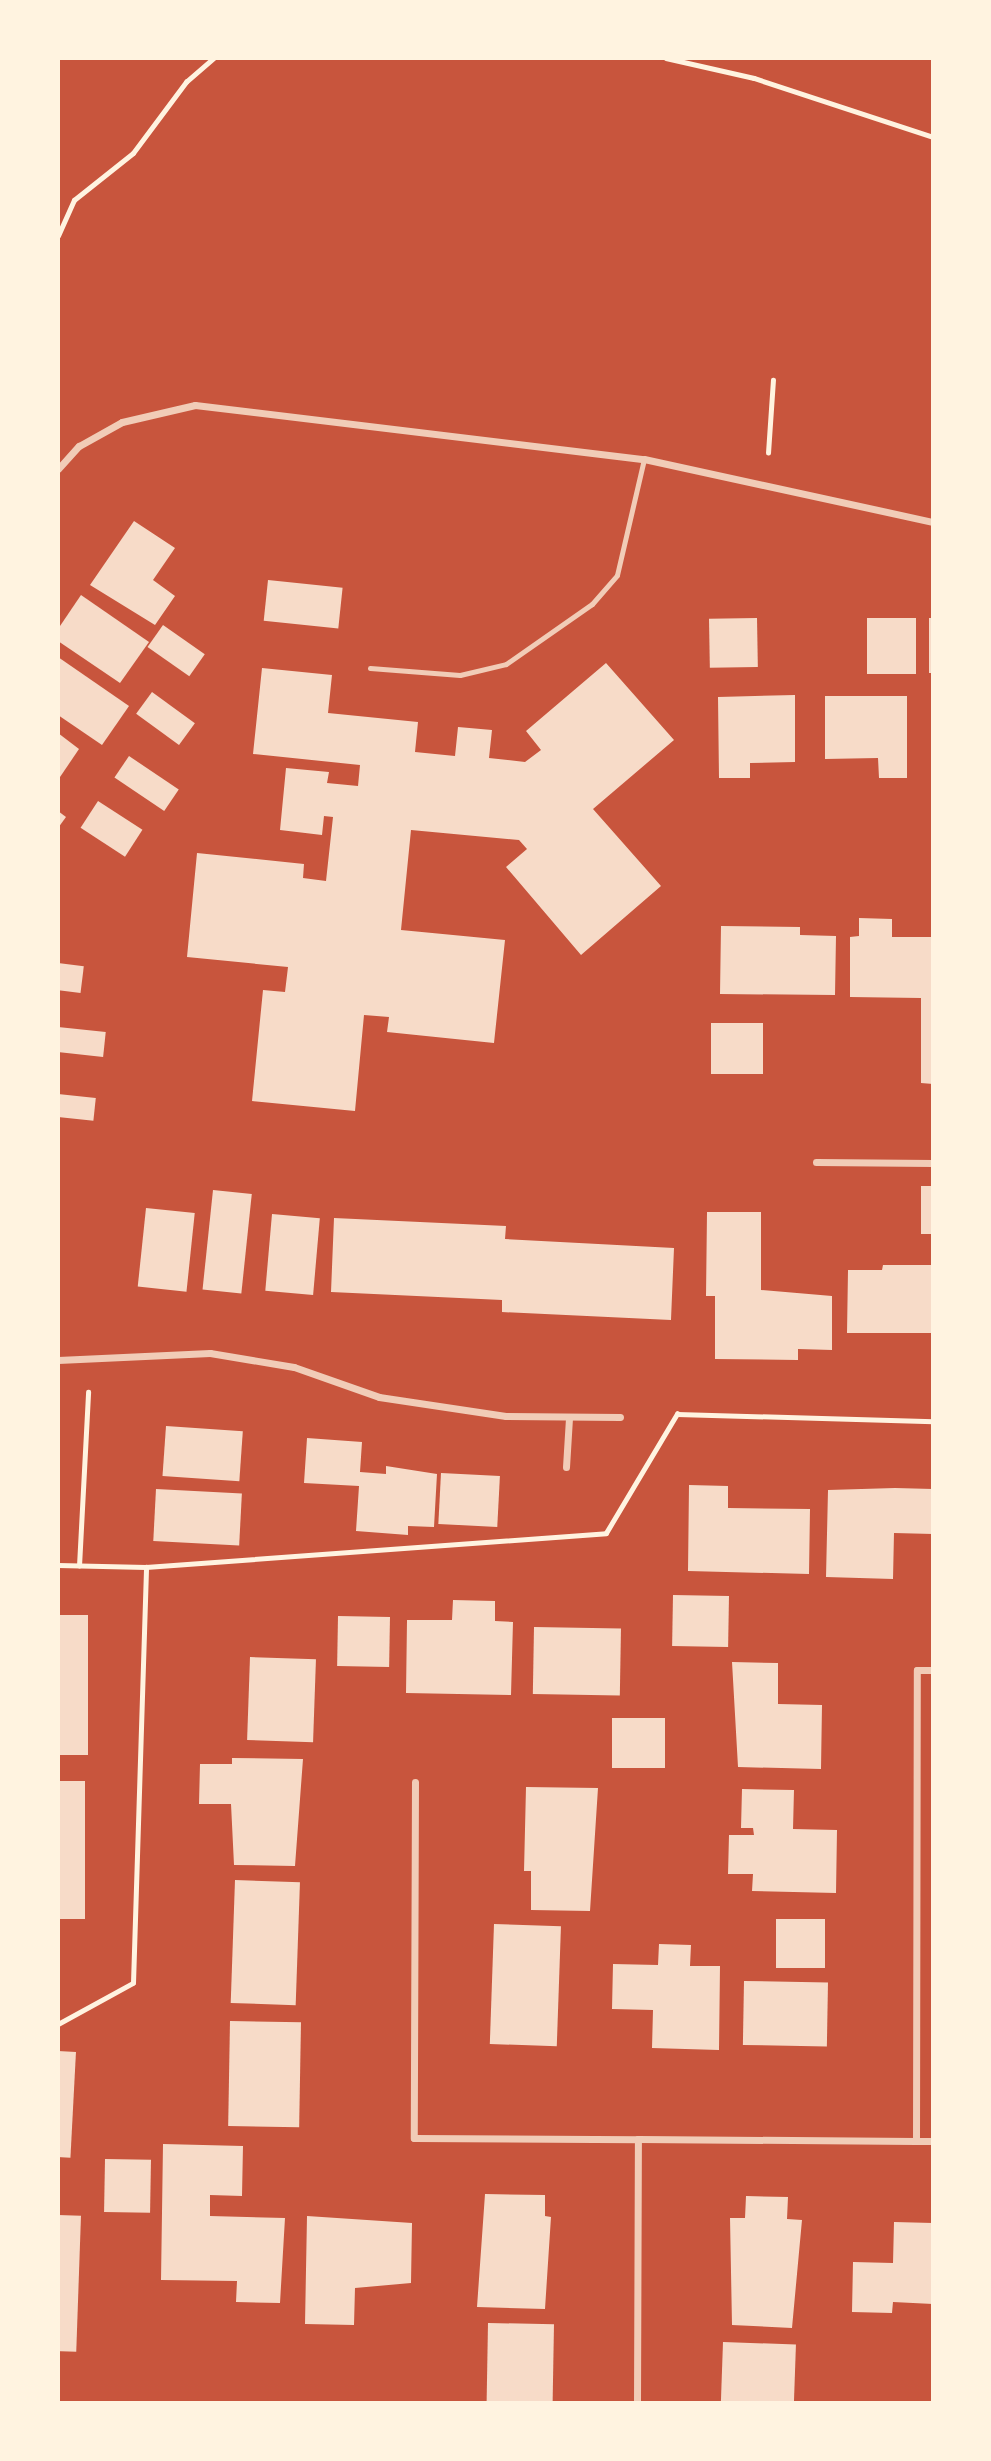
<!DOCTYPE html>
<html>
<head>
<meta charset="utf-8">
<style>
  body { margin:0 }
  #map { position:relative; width:991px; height:2461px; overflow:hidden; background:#c8553d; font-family:Karla,sans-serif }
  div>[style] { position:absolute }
  .building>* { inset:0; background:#f7dbc8; transform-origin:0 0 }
  .path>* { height:4.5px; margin:-2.25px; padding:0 2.25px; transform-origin:2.25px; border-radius:2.25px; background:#fff3e0 }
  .service>* { height:5px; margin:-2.5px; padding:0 2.5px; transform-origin:2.5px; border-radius:2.5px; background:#f1ccb7 }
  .minor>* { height:7px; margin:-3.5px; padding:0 3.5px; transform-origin:3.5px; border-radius:3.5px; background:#f1ccb7 }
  span { translate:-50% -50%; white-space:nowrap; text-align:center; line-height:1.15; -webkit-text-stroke:5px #fff3e0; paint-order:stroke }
  .frame { position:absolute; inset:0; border:60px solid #fff3e0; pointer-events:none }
</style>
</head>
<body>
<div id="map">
  <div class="building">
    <div style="clip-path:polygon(134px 521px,175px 548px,153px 580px,175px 596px,155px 625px,90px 585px)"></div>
    <div style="left:268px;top:580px;width:75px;height:41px;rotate:6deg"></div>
    <div style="clip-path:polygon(81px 595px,149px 642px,120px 683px,58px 641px,58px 629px)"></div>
    <div style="left:757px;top:618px;width:49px;height:48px;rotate:89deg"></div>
    <div style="left:916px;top:618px;width:56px;height:49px;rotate:90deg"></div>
    <div style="left:929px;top:618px;width:4px;height:55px"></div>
    <div style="left:163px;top:625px;width:51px;height:27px;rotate:35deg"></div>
    <div style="clip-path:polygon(58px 657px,129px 706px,102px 745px,58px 715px)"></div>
    <div style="clip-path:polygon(606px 663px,674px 740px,593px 809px,661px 886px,581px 955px,506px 867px,527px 849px,519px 840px,411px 830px,401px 930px,505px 940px,494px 1043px,387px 1032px,389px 1017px,364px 1015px,355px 1111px,252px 1101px,263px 990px,285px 992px,288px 967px,187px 957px,197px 853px,304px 864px,303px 878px,326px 881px,333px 817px,324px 816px,322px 835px,280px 830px,286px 768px,329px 772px,327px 783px,358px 786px,360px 765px,253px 754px,262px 668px,332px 675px,328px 713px,418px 722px,415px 752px,455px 756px,458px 727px,492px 730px,489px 758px,525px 762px,541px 750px,526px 731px)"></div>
    <div style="left:152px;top:692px;width:53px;height:27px;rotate:36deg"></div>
    <div style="clip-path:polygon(795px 695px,795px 762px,750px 763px,750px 778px,719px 778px,718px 697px)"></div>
    <div style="clip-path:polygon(825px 696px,907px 696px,907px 778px,879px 778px,878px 758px,825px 759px)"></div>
    <div style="clip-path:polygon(58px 733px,79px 749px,58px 780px)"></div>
    <div style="left:129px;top:756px;width:60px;height:26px;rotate:34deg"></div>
    <div style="left:98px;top:801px;width:53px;height:32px;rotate:33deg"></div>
    <div style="clip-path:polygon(58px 811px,66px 817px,58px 828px)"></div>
    <div style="clip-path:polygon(859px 918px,892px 919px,892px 937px,933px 937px,933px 1084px,921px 1083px,921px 998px,850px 997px,850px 937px,859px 936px)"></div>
    <div style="clip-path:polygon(721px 926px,800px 927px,800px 935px,836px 936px,835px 995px,720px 994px)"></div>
    <div style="left:58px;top:963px;width:26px;height:27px;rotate:7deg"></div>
    <div style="left:711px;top:1023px;width:52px;height:51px"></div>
    <div style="left:58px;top:1027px;width:48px;height:25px;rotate:6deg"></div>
    <div style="left:58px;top:1094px;width:38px;height:23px;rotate:6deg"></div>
    <div style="left:921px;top:1186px;width:12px;height:48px"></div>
    <div style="left:213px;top:1190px;width:39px;height:100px;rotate:6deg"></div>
    <div style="left:146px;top:1208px;width:49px;height:79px;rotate:6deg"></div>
    <div style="clip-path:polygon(707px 1212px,761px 1212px,761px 1290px,832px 1296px,832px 1350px,798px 1349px,798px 1360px,715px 1359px,715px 1296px,706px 1296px)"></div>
    <div style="left:272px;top:1214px;width:48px;height:77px;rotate:5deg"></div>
    <div style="clip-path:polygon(334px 1218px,506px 1226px,505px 1239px,674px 1248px,671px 1320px,502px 1312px,502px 1300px,331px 1292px)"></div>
    <div style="clip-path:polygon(883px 1265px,933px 1265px,933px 1333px,847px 1333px,848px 1270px,882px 1270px)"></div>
    <div style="left:166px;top:1426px;width:77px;height:50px;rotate:4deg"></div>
    <div style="clip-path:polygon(307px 1438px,362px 1442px,360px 1472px,386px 1474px,386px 1466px,437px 1474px,434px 1527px,408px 1526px,408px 1535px,356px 1531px,359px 1486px,304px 1483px)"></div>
    <div style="left:441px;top:1473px;width:59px;height:51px;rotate:3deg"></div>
    <div style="clip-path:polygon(689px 1485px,728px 1486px,728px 1508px,810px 1509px,809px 1574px,688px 1571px)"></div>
    <div style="clip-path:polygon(895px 1488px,933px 1489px,933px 1534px,894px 1533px,893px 1579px,826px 1577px,828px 1490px)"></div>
    <div style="left:156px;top:1489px;width:86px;height:52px;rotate:3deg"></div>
    <div style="left:673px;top:1595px;width:56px;height:51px;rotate:1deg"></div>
    <div style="clip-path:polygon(453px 1600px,495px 1601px,495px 1621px,513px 1622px,511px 1695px,406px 1693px,407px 1620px,452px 1620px)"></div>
    <div style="left:58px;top:1615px;width:30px;height:140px"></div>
    <div style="left:338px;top:1616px;width:52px;height:50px;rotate:1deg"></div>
    <div style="left:534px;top:1627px;width:87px;height:67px;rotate:1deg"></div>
    <div style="left:250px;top:1657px;width:66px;height:83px;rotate:2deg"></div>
    <div style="clip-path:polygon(732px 1662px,778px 1663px,778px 1704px,822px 1705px,821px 1769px,738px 1767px)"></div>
    <div style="left:612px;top:1718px;width:53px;height:50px"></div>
    <div style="clip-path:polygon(232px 1758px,303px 1759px,295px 1866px,234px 1865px,231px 1804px,199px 1804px,200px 1764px,232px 1764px)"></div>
    <div style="left:58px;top:1781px;width:27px;height:138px"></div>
    <div style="clip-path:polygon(526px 1787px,598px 1788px,590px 1911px,531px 1910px,531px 1871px,524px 1871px)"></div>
    <div style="clip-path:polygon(742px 1789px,794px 1790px,793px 1829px,837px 1830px,836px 1893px,752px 1891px,753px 1874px,728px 1874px,729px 1835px,754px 1835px,753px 1828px,741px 1828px)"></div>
    <div style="left:235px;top:1880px;width:65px;height:123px;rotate:2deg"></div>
    <div style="left:776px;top:1919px;width:49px;height:49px"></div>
    <div style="left:494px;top:1924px;width:67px;height:120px;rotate:2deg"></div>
    <div style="clip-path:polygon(659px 1944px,691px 1945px,690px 1966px,720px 1966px,719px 2050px,652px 2048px,653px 2010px,612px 2009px,613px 1964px,658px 1965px)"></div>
    <div style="left:744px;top:1981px;width:84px;height:64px;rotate:1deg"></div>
    <div style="left:230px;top:2021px;width:71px;height:105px;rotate:1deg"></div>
    <div style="left:58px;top:2051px;width:18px;height:106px;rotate:3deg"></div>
    <div style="clip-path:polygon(163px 2144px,243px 2146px,242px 2196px,210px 2195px,210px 2216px,285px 2218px,280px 2303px,236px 2302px,237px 2281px,161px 2280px)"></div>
    <div style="left:105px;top:2159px;width:46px;height:53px;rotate:1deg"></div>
    <div style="clip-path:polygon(485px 2194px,545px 2195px,545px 2216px,551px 2217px,545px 2309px,477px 2307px)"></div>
    <div style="clip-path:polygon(746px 2196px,788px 2197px,787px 2219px,802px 2220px,792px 2328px,732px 2325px,730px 2218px,745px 2218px)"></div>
    <div style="left:58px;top:2215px;width:23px;height:136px;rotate:2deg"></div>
    <div style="clip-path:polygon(307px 2216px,412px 2223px,411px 2283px,355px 2288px,354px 2325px,305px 2324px)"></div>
    <div style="clip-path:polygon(894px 2222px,933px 2223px,933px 2304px,893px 2302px,892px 2313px,852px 2312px,853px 2262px,893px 2263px)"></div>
    <div style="left:488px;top:2323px;width:66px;height:80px;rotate:1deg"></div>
    <div style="left:723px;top:2342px;width:73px;height:61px;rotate:2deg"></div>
  </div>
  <div class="path">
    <div style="left:666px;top:58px;width:90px;rotate:12.8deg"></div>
    <div style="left:754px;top:78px;width:188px;rotate:18.2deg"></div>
    <div style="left:58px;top:236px;width:39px;rotate:-66deg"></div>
    <div style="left:74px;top:200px;width:75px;rotate:-38.5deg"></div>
    <div style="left:133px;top:153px;width:89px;rotate:-53.3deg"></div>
    <div style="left:186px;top:82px;width:37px;rotate:-41deg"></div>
    <div style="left:768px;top:453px;width:73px;rotate:-86.1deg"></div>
    <div style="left:58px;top:1565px;width:88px;rotate:1.3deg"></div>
    <div style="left:146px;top:1567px;width:461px;rotate:-4.2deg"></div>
    <div style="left:606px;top:1533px;width:139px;rotate:-59.2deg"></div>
    <div style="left:677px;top:1414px;width:256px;rotate:1.6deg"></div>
    <div style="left:79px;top:1566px;width:174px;rotate:-87deg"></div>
    <div style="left:58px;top:2024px;width:85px;rotate:-28.7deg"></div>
    <div style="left:133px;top:1983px;width:416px;rotate:-88.2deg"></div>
  </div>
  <div class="service">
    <div style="left:370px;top:668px;width:90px;rotate:4.4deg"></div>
    <div style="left:460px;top:675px;width:47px;rotate:-13.4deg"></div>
    <div style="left:506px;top:664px;width:105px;rotate:-34.9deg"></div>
    <div style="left:592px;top:604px;width:38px;rotate:-49deg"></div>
    <div style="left:617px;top:575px;width:119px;rotate:-76.9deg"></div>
  </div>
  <div class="minor">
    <div style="left:58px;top:469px;width:31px;rotate:-48deg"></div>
    <div style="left:79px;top:446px;width:49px;rotate:-29.2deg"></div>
    <div style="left:122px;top:422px;width:75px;rotate:-13.1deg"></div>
    <div style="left:195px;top:405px;width:452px;rotate:6.9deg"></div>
    <div style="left:644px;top:459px;width:296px;rotate:12.3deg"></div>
    <div style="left:816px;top:1162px;width:117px;rotate:0.5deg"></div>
    <div style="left:58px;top:1360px;width:152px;rotate:-2.6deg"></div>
    <div style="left:210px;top:1353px;width:85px;rotate:9.5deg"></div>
    <div style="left:294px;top:1367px;width:90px;rotate:19.4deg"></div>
    <div style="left:379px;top:1397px;width:128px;rotate:8.5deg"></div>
    <div style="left:506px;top:1416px;width:114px;rotate:0.5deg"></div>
    <div style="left:566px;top:1467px;width:49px;rotate:-86.5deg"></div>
    <div style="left:415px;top:1782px;width:356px;rotate:90.2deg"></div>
    <div style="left:414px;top:2138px;width:224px;rotate:0.3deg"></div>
    <div style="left:916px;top:2141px;width:17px"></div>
    <div style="left:637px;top:2403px;width:264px;rotate:-89.8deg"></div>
    <div style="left:638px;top:2139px;width:278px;rotate:0.4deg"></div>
    <div style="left:916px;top:2141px;width:471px;rotate:-89.9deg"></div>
    <div style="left:917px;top:1670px;width:16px"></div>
  </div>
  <div class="frame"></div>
</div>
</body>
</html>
